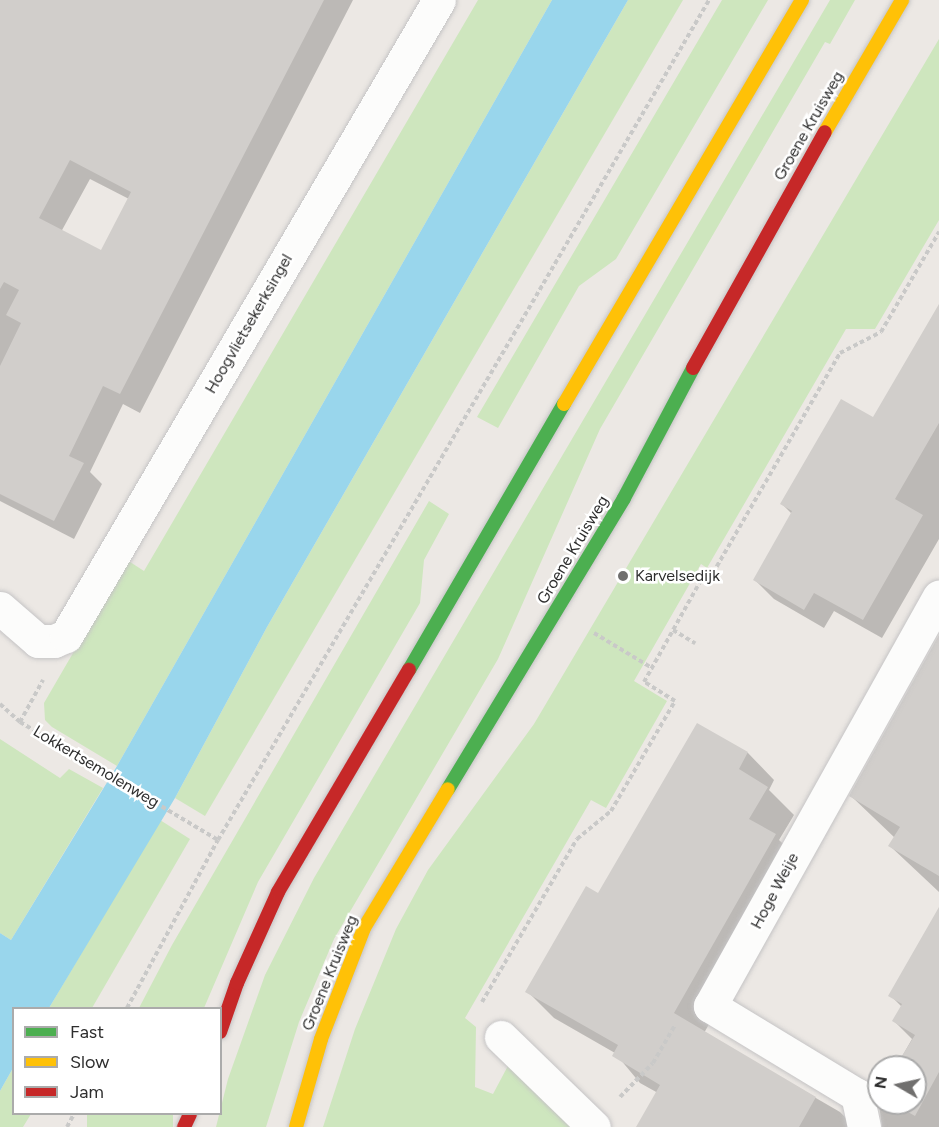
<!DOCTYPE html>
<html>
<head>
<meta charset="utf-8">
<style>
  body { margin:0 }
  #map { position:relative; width:939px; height:1127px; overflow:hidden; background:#ece8e4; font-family:Figtree,sans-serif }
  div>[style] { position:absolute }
  .green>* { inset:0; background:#cee6be; transform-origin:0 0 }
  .water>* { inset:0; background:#99d6ec }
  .shadow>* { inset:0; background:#0003 }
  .building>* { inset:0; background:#d1cecb }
  .path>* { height:4px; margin-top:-2px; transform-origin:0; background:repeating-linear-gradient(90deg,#c9c9c8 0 4.5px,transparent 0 7.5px) }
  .roads { filter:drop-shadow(0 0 2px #c5c4c5) drop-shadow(0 0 2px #c5c4c5) }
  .street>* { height:33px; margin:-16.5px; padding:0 16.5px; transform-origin:16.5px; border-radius:16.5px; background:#fcfcfb }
  .fast>* { height:14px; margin:-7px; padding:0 7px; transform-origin:7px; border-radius:7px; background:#4caf50 }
  .slow>* { height:14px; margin:-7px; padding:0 7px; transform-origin:7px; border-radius:7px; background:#ffc107 }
  .jam>* { height:14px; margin:-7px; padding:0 7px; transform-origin:7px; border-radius:7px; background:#c62828 }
  .dots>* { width:16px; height:16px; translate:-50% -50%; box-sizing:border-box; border:3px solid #fff; border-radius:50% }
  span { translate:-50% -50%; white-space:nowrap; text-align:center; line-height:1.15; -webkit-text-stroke:5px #fff; paint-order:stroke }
  .street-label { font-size:16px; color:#2e2e2e }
  .poi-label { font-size:16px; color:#2e2e2e }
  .left { translate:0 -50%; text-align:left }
  .legend { position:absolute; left:12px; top:1007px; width:210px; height:108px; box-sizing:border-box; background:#fff; border:2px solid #ababab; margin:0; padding:8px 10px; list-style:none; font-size:18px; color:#2e2e2e }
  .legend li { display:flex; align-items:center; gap:12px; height:30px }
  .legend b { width:30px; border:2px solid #ababab }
  .north { position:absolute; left:867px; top:1055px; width:60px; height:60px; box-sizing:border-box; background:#fff; border:2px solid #ababab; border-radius:50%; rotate:279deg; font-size:16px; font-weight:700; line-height:24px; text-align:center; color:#2e2e2e }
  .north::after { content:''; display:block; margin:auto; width:21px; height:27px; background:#706f6e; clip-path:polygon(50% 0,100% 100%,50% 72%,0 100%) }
</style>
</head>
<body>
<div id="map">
  <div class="green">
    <div style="clip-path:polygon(478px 0,552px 0,117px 766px,52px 727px,45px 720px,44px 703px,127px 560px,144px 571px)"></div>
    <div style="clip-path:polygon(628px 0,683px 0,205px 816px,175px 798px,267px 627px)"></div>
    <div style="clip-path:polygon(722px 0,768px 0,616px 259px,579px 286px,498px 428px,477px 417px)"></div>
    <div style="clip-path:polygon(830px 0,855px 0,830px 44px,825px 42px,600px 429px,498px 659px,334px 939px,299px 1022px,266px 1127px,216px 1127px,228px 1079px,265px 975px,314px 878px)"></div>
    <div style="clip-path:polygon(939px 39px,939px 220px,875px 329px,846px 329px,707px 568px,701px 564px,634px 681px,667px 701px,606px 808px,591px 800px,465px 1018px,476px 1027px,475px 1087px,493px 1094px,511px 1060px,581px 1127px,323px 1127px,355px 1029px,396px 929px,428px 870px,534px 724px)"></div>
    <div style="clip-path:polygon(429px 501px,449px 514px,424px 560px,420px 603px,258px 882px,204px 1008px,139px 1008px,172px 945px)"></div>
    <div style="clip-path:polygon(0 739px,60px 778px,69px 769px,103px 788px,11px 940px,0 933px)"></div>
    <div style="clip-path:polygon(160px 820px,190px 839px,92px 1008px,49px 1008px)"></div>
    <div style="clip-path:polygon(13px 1068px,14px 1114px,31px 1114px,23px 1127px,0 1127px,0 1091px)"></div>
    <div style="left:87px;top:1114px;width:86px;height:15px"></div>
  </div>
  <div class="water">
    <div style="clip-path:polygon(552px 0,628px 0,267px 627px,175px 798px,49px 1008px,14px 1008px,13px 1068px,0 1091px,0 933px,11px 940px,117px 766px)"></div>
  </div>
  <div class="shadow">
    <div style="clip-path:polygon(evenodd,0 0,353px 0,140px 413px,123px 404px,90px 472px,102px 484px,74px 539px,0 501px,0 0,90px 179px,129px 199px,101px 252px,61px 232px,90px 179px)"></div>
    <div style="clip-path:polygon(939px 306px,939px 539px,882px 638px,834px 611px,824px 628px,774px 599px,755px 580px,792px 514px,782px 504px,874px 419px)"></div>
    <div style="clip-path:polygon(939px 644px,939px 892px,890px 846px,895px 838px,851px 796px)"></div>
    <div style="clip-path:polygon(698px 725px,748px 753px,774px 780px,769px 790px,794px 815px,779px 840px,802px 862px,704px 1033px,840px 1112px,855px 1127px,642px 1127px,658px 1093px,640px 1083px,615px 1053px,554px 1018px,527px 991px,599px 895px)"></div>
    <div style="clip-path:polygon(939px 946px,939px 1127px,882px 1127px,878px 1097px,879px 1096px,879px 1103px,915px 1103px,915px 1067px,896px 1067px,912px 1039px,894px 1021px,902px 1007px,890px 995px)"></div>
  </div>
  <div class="building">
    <div style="clip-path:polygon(evenodd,0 0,324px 0,120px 394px,103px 386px,69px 456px,84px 463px,54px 521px,0 494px,0 366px,21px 323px,6px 315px,19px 290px,4px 282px,0 289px,0 0,70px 160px,131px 192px,101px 250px,39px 218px,70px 160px)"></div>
    <div style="clip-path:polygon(939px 304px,939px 423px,895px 499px,923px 515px,863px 620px,814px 593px,804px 610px,753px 580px,792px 511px,780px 504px,841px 399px,873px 417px)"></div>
    <div style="clip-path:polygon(939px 635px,939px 876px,888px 846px,900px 827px,849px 796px)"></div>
    <div style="clip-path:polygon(697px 723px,748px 752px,739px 769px,768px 787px,749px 819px,776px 834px,674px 1013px,816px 1097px,799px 1127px,636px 1127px,660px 1085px,612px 1056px,618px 1045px,525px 992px,586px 886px,598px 893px)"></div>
    <div style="clip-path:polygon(939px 907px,939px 1072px,915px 1116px,892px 1103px,915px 1103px,915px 1067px,895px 1067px,915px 1035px,892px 1021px,902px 1004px,888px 996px)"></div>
  </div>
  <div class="path">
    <div style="left:673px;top:630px;width:26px;rotate:31deg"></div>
    <div style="left:594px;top:633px;width:68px;rotate:31.1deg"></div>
    <div style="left:0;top:704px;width:27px;rotate:42deg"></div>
    <div style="left:20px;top:722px;width:230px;rotate:30.8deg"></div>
    <div style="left:20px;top:722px;width:48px;rotate:-61.3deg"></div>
    <div style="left:482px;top:1002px;width:189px;rotate:-59.8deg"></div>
    <div style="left:577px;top:839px;width:44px;rotate:-39.5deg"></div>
    <div style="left:611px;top:811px;width:127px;rotate:-59.8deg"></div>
    <div style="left:675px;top:701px;width:36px;rotate:-148deg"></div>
    <div style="left:644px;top:682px;width:115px;rotate:-60.8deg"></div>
    <div style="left:700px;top:582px;width:16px;rotate:-35deg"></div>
    <div style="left:713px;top:573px;width:254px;rotate:-60deg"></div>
    <div style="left:840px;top:353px;width:46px;rotate:-27.1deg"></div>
    <div style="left:881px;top:332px;width:116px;rotate:-59.9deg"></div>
    <div style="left:127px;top:1008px;width:191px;rotate:-61.6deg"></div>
    <div style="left:218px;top:840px;width:973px;rotate:-59.69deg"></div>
    <div style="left:620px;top:1097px;width:47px;rotate:-45.9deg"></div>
    <div style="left:653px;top:1063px;width:44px;rotate:-59.9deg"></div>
    <div style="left:67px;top:1127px;width:15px;rotate:-62deg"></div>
  </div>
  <div class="roads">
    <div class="street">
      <div style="left:0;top:608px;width:50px;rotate:41deg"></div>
      <div style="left:38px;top:641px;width:16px"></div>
      <div style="left:54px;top:641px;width:13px;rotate:-23deg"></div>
      <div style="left:66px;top:636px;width:737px;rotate:-59.61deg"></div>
      <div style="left:501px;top:1037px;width:129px;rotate:44.1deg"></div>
      <div style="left:864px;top:1127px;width:33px;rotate:-102deg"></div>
      <div style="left:857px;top:1095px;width:172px;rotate:-148.8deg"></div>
      <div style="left:710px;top:1006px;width:469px;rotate:-60.8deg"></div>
    </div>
    <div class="fast">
      <div style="left:409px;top:670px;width:308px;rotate:-59.8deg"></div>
      <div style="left:448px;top:789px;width:340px;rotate:-58.8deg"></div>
      <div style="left:624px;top:498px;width:147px;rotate:-62deg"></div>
    </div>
    <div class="slow">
      <div style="left:825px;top:132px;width:153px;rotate:-59.7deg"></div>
      <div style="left:564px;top:404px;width:469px;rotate:-59.5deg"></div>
      <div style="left:296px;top:1127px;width:91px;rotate:-74.1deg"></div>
      <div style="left:321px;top:1039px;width:119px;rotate:-68.8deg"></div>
      <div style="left:364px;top:928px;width:162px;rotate:-58.9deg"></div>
    </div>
    <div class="jam">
      <div style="left:693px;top:368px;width:270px;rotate:-60.8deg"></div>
      <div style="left:220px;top:1032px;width:52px;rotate:-70.9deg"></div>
      <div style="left:237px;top:983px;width:100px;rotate:-65.7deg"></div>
      <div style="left:278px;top:892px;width:258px;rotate:-59.5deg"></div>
      <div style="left:184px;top:1127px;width:14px;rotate:-65deg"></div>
    </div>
  </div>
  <div class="dots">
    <div style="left:623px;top:576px;background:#706f6e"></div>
  </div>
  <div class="street-label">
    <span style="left:809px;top:126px;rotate:-60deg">Groene Kruisweg</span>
    <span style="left:249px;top:324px;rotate:-60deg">Hoogvlietsekerksingel</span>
    <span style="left:573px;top:550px;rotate:-59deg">Groene Kruisweg</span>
    <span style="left:96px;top:767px;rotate:31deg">Lokkertsemolenweg</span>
    <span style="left:775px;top:891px;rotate:-62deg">Hoge Weije</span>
    <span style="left:330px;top:973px;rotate:-68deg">Groene Kruisweg</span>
  </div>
  <div class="poi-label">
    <span class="left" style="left:635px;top:576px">Karvelsedijk</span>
  </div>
  <ul class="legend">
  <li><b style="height:8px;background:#4caf50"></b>Fast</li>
  <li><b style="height:8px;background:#ffc107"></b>Slow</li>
  <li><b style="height:8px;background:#c62828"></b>Jam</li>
  </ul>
  <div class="north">N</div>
</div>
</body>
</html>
